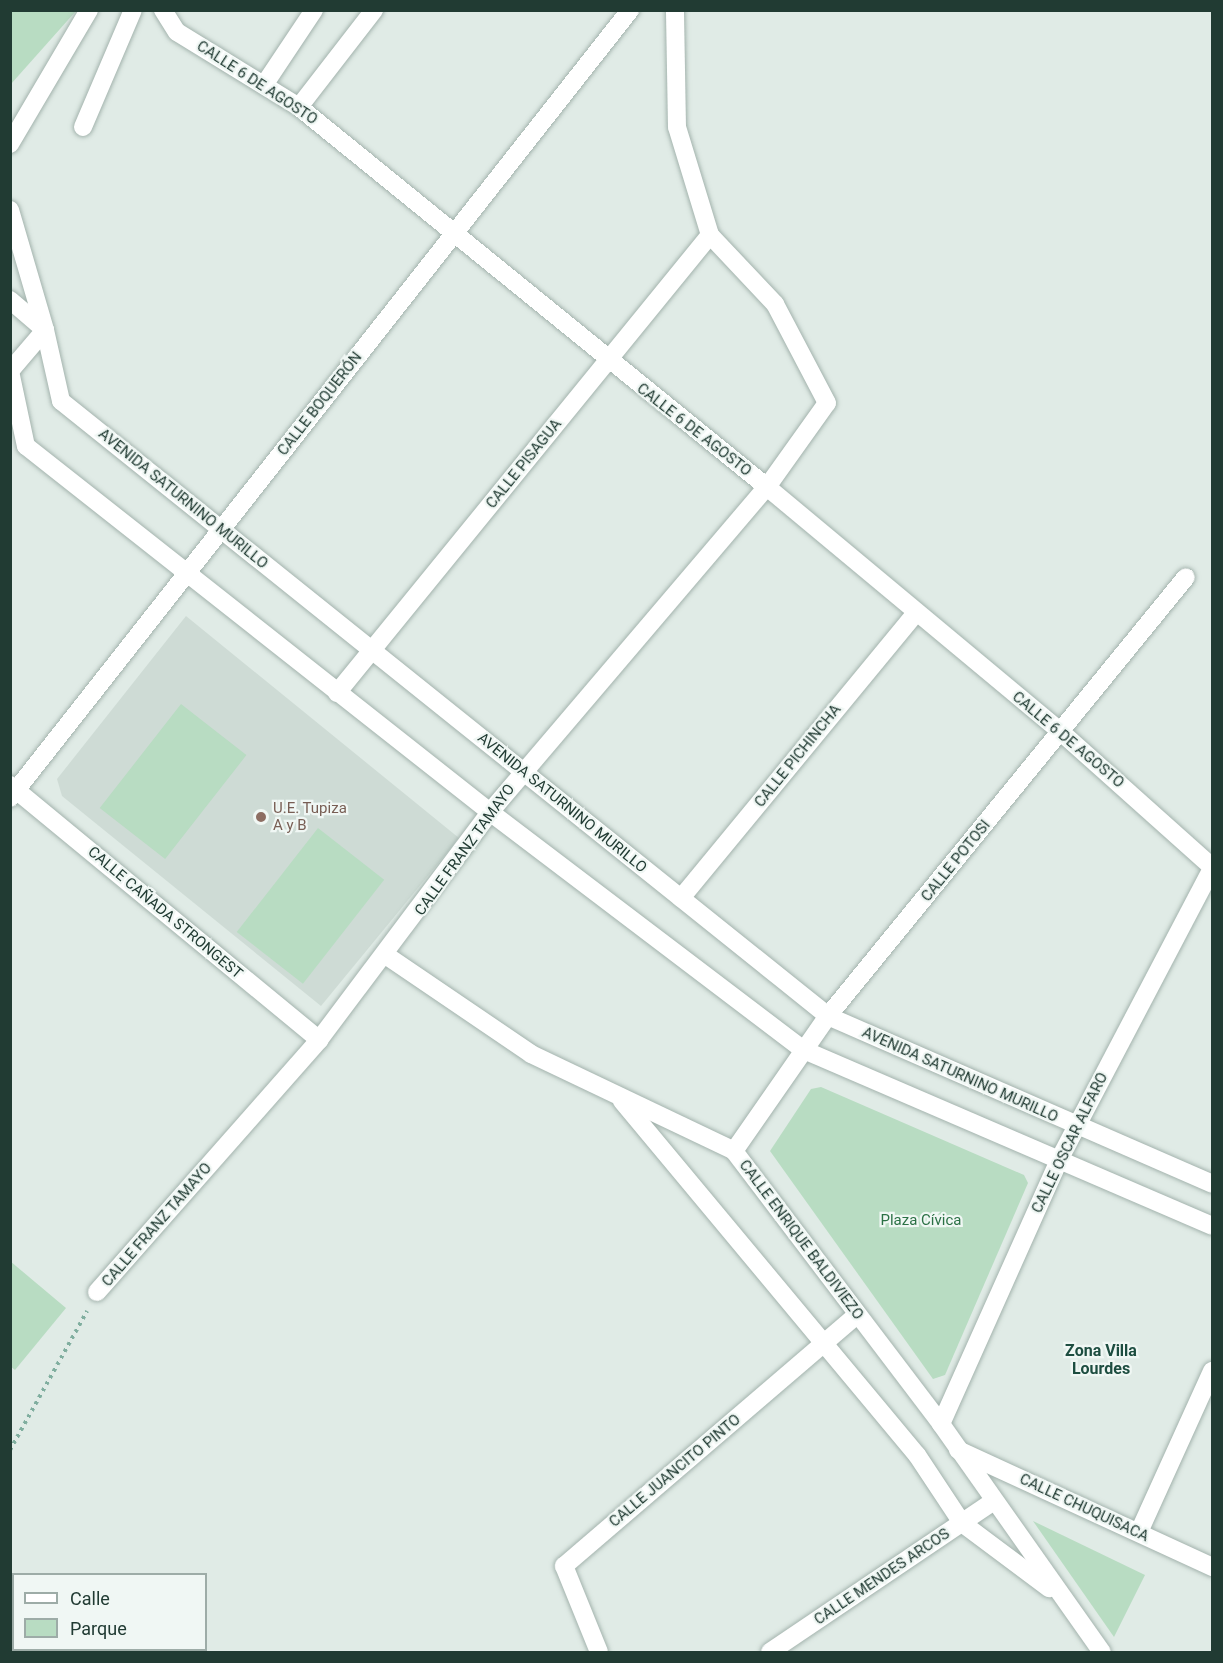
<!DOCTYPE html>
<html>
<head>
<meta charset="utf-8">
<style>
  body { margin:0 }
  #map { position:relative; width:1223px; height:1663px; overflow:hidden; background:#e0ebe6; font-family:Roboto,sans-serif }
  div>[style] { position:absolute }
  .built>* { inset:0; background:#cedbd5 }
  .green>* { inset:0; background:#b8dcc2; transform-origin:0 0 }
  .path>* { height:4px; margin-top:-2px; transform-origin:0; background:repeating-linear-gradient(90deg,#80ae9f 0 3px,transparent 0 7.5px) }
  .roads { filter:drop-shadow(0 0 2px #a3b3ad) drop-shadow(0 0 2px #a3b3ad) }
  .street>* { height:18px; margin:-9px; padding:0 9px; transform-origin:9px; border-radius:9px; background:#fff }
  .dots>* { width:16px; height:16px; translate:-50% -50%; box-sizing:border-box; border:3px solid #f0f7f4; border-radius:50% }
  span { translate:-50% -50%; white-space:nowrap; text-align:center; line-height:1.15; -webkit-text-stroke:4.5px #f0f7f4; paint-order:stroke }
  .street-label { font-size:15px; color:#213b33 }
  .education-label { font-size:15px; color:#785e54 }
  .left { translate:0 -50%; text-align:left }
  .park-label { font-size:15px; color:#2b7145 }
  .neighbourhood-label { font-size:16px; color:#1d4d40; font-weight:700 }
  .frame { position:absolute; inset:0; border:12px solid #213b33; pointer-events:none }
  .legend { position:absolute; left:12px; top:1573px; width:195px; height:78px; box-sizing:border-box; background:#f0f7f4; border:2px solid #9daca7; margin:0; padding:8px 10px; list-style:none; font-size:18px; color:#213b33 }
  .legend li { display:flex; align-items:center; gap:12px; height:30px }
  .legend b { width:30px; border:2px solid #9daca7 }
</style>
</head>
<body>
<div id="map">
  <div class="built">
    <div style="clip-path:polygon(186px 616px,459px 838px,321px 1006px,62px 796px,57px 779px)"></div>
  </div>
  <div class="green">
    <div style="clip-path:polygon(11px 10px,76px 11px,11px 84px,10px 11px)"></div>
    <div style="left:181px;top:704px;width:83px;height:132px;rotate:38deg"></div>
    <div style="left:318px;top:828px;width:84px;height:132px;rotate:38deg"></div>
    <div style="clip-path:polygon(821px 1087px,1024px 1175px,1028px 1183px,945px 1375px,933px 1379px,770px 1151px,811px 1089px)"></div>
    <div style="clip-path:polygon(10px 1261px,66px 1308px,15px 1370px,10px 1366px)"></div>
    <div style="clip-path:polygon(1033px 1521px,1145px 1575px,1114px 1637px)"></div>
  </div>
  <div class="path">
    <div style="left:10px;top:1450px;width:159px;rotate:-61deg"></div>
  </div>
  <div class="roads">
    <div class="street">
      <div style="left:163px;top:10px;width:26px;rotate:58deg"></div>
      <div style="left:177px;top:32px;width:143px;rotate:31.6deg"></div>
      <div style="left:299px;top:107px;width:603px;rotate:39.08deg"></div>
      <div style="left:767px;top:487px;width:383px;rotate:39.8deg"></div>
      <div style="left:1061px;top:732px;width:203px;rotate:41.8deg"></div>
      <div style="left:264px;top:85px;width:90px;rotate:-56.3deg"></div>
      <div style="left:299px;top:107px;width:123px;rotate:-52.3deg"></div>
      <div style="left:83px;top:127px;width:127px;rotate:-66.9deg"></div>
      <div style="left:10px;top:144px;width:156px;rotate:-59.5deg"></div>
      <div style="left:10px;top:210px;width:125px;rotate:73.7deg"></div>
      <div style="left:45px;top:330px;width:54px;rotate:130.5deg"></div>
      <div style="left:10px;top:300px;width:46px;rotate:40.6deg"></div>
      <div style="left:45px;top:330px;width:73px;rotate:77.3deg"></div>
      <div style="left:61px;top:401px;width:983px;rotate:38.72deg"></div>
      <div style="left:828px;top:1016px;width:419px;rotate:23.6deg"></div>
      <div style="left:10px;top:371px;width:77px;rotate:78deg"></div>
      <div style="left:26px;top:446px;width:591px;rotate:38.27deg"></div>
      <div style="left:490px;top:812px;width:394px;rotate:37.2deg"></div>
      <div style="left:804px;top:1050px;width:444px;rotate:23.3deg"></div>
      <div style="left:337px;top:693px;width:591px;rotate:-50.84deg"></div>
      <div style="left:10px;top:785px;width:401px;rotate:39.5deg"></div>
      <div style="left:10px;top:798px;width:1003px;rotate:-51.8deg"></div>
      <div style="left:681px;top:898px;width:368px;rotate:-50.5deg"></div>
      <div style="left:387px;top:956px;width:174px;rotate:34.2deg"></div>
      <div style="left:531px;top:1054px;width:225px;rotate:25.5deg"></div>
      <div style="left:734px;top:1151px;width:343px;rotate:52.8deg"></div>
      <div style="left:941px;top:1424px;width:279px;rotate:54.8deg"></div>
      <div style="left:622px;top:1101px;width:461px;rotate:50.2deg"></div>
      <div style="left:917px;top:1455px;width:82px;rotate:56.5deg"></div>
      <div style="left:962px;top:1523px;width:109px;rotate:36.8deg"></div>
      <div style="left:734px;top:1151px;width:165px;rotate:-55.2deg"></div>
      <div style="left:828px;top:1016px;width:566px;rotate:-50.8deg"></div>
      <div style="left:97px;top:1292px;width:336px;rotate:-48.6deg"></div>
      <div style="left:319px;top:1040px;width:285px;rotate:-53.1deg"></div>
      <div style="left:490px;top:812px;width:427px;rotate:-49.6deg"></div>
      <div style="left:767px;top:487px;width:103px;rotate:-54.5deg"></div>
      <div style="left:827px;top:403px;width:112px;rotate:-117.7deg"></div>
      <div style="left:775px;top:304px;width:95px;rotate:-133.3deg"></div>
      <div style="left:710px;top:235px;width:113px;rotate:-107deg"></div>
      <div style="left:677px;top:127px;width:117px;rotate:-91deg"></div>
      <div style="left:941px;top:1424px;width:291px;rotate:-65.9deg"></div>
      <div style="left:1060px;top:1158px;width:327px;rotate:-62.3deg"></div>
      <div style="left:958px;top:1450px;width:280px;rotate:24.7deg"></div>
      <div style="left:1139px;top:1532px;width:177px;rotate:-65.6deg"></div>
      <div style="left:599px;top:1652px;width:93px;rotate:-112.1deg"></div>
      <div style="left:564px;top:1566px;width:386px;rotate:-40.6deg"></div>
      <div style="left:770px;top:1652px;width:270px;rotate:-34deg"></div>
    </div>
  </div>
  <div class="dots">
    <div style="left:261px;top:817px;background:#8d6e63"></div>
  </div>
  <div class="street-label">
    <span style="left:257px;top:83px;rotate:33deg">CALLE 6 DE AGOSTO</span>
    <span style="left:320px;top:404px;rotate:-52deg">CALLE BOQUERÓN</span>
    <span style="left:694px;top:430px;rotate:38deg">CALLE 6 DE AGOSTO</span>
    <span style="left:524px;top:464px;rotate:-51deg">CALLE PISAGUA</span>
    <span style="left:183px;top:499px;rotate:39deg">AVENIDA SATURNINO MURILLO</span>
    <span style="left:1068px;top:740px;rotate:40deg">CALLE 6 DE AGOSTO</span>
    <span style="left:798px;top:756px;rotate:-51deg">CALLE PICHINCHA</span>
    <span style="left:562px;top:803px;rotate:39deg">AVENIDA SATURNINO MURILLO</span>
    <span style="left:465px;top:850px;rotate:-54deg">CALLE FRANZ TAMAYO</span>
    <span style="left:956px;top:861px;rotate:-51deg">CALLE POTOSI</span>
    <span style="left:165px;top:913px;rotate:40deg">CALLE CAÑADA STRONGEST</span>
    <span style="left:960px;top:1075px;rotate:24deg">AVENIDA SATURNINO MURILLO</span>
    <span style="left:1070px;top:1143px;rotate:-64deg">CALLE OSCAR ALFARO</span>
    <span style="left:157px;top:1225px;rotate:-49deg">CALLE FRANZ TAMAYO</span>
    <span style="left:801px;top:1240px;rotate:53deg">CALLE ENRIQUE BALDIVIEZO</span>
    <span style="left:675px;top:1471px;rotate:-40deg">CALLE JUANCITO PINTO</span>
    <span style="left:1084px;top:1508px;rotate:25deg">CALLE CHUQUISACA</span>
    <span style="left:882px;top:1577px;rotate:-34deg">CALLE MENDES ARCOS</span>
  </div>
  <div class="education-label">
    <span class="left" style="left:273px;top:817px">U.E. Tupiza<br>A y B</span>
  </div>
  <div class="park-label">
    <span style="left:921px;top:1221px">Plaza Cívica</span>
  </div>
  <div class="neighbourhood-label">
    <span style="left:1101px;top:1360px">Zona Villa<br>Lourdes</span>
  </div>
  <div class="frame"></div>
  <ul class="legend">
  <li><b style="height:8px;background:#fff"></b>Calle</li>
  <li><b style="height:16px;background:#b8dcc2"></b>Parque</li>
  </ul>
</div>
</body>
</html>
